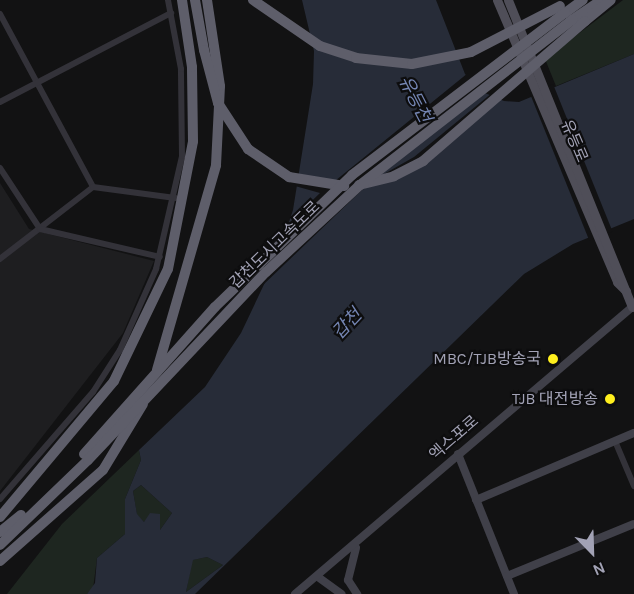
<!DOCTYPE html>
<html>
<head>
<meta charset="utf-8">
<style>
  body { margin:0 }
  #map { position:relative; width:634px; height:594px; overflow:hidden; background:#121213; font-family:Karla,"Noto Sans KR",sans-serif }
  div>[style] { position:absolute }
  .built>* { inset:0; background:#1e1e20 }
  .green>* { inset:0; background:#1e2620 }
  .water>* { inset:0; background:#272c38 }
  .pier>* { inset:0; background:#121213; transform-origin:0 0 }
  .street>* { height:6px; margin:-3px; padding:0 3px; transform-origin:3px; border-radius:3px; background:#333239 }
  .secondary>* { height:8px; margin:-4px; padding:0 4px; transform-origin:4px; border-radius:4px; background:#404049 }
  .primary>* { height:9px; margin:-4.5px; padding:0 4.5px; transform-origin:4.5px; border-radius:4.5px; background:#4f4e58 }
  .highway>* { height:10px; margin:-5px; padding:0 5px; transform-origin:5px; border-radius:5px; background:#5e5e6a }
  .highway-bridge>* { height:10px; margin:-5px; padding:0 5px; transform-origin:5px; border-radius:5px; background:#5e5e6a }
  .dots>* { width:16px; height:16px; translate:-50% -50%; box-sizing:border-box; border:3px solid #0d0d0e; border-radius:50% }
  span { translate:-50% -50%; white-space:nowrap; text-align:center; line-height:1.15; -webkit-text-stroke:4.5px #0d0d0e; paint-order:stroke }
  .street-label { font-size:16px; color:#a2a2b5 }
  .poi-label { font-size:16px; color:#a2a2b5 }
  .right { translate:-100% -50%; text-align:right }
  .water-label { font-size:18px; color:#7586b4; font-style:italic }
  .north { position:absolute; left:562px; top:522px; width:60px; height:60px; -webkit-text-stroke:4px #0d0d0e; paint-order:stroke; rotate:157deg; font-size:16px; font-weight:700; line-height:24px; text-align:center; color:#a2a2b5 }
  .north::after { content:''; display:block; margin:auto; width:21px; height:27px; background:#a2a2b5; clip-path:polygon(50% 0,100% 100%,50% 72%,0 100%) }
</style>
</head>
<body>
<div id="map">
  <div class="built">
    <div style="clip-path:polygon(0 183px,29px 229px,154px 261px,123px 333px,0 491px)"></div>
  </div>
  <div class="green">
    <div style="clip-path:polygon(623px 0,634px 0,634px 54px,556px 86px,545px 59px)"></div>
    <div style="clip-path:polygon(139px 450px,141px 460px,125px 499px,128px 525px,125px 534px,97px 558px,93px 589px,87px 594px,7px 594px,62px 524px)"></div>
    <div style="clip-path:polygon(141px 485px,172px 513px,160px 530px,160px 515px,144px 522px,137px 515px,133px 491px)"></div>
    <div style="clip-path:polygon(207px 557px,223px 565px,186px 592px,192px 560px)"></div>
  </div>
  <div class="water">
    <div style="clip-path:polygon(evenodd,302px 0,436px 0,465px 74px,485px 93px,504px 101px,519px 102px,634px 54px,634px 219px,573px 244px,524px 274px,195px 594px,87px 594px,95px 583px,97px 558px,125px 534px,125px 499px,141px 460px,139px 450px,205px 387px,241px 333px,278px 255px,293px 210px,313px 84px,314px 51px,302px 0,141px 485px,172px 513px,160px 530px,160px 514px,150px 513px,144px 522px,137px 514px,133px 491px,141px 485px,302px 0,207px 557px,223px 565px,186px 592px,193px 560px,207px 557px)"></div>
  </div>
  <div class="pier">
    <div style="clip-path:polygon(468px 73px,485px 90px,377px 178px,414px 157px,492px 93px,500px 96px,422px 162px,363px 189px,262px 286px,283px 229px,320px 193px,295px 186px,297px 177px,330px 185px)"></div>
    <div style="left:553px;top:84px;width:159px;height:25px;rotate:68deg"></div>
  </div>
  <div class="street">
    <div style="left:0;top:14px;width:196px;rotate:61.7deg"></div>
    <div style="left:93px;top:187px;width:118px;rotate:142.3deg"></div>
    <div style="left:0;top:102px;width:193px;rotate:-27.5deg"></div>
    <div style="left:0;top:168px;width:73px;rotate:56.7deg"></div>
    <div style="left:40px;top:229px;width:123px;rotate:13.1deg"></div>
    <div style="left:93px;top:187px;width:83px;rotate:7.6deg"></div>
    <div style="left:615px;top:441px;width:49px;rotate:67.1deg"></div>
    <div style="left:0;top:499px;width:142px;rotate:-49deg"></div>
    <div style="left:93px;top:392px;width:50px;rotate:-57.3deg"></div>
    <div style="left:120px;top:350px;width:89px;rotate:-66deg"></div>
    <div style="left:156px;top:269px;width:116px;rotate:-77deg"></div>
    <div style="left:182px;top:156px;width:87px;rotate:-90.7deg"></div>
    <div style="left:181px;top:69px;width:70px;rotate:-100.7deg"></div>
  </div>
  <div class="secondary">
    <div style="left:458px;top:454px;width:151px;rotate:68.2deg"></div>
    <div style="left:476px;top:500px;width:172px;rotate:-23deg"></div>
    <div style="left:356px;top:548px;width:33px;rotate:104deg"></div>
    <div style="left:348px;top:580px;width:17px;rotate:57deg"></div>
    <div style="left:507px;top:576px;width:137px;rotate:-22.3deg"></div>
    <div style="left:318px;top:577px;width:29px;rotate:36deg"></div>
    <div style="left:295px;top:594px;width:445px;rotate:-40.4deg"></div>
  </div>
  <div class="primary">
    <div style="left:497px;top:0;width:306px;rotate:66.9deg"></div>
    <div style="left:617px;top:282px;width:13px;rotate:45deg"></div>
    <div style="left:508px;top:0;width:331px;rotate:68deg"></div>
  </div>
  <div class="highway">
    <div style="left:195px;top:0;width:51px;rotate:79.8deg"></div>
    <div style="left:565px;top:13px;width:22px;rotate:-36deg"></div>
    <div style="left:572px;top:20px;width:36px;rotate:-34deg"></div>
    <div style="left:585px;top:21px;width:33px;rotate:-39deg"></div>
    <div style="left:157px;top:370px;width:213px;rotate:-73.9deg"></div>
    <div style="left:216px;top:165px;width:79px;rotate:-87.1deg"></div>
    <div style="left:220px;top:86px;width:87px;rotate:-98.6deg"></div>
    <div style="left:0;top:517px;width:177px;rotate:-50deg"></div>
    <div style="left:114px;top:381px;width:124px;rotate:-64.3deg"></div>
    <div style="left:168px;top:269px;width:130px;rotate:-78.9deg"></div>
    <div style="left:193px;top:141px;width:74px;rotate:-90.8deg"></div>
    <div style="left:192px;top:67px;width:68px;rotate:-98.5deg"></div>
    <div style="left:0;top:532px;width:27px;rotate:-39deg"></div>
    <div style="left:0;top:545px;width:122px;rotate:-44deg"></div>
    <div style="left:0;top:561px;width:137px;rotate:-41.5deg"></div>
    <div style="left:103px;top:470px;width:77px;rotate:-58.8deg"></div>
  </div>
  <div class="highway-bridge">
    <div style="left:253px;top:0;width:81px;rotate:34.5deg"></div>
    <div style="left:320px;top:46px;width:38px;rotate:18deg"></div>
    <div style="left:356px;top:58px;width:56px;rotate:6.1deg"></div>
    <div style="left:412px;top:64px;width:60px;rotate:-11.5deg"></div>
    <div style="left:471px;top:52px;width:100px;rotate:-27.3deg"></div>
    <div style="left:204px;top:50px;width:55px;rotate:75.2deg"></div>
    <div style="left:218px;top:103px;width:55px;rotate:56.9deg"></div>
    <div style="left:248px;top:149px;width:50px;rotate:34.3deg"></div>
    <div style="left:289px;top:177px;width:56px;rotate:9.3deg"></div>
    <div style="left:359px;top:185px;width:36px;rotate:-14deg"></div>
    <div style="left:394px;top:176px;width:33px;rotate:-27deg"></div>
    <div style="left:423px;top:161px;width:214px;rotate:-40.8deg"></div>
    <div style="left:84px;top:454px;width:197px;rotate:-48.3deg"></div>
    <div style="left:215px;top:307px;width:190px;rotate:-43.9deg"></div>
    <div style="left:352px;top:175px;width:268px;rotate:-37.3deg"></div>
    <div style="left:88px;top:460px;width:259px;rotate:-46.6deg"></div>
    <div style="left:266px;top:272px;width:128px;rotate:-42.8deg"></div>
    <div style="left:360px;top:185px;width:269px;rotate:-37.9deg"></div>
  </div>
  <div class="dots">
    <div style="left:553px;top:359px;background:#ffef1e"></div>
    <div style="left:610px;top:399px;background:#ffef1e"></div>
  </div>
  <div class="street-label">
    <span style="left:574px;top:141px;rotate:67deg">유등로</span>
    <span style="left:275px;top:245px;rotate:-44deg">갑천도시고속도로</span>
    <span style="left:454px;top:438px;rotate:-41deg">엑스포로</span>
  </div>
  <div class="poi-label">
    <span class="right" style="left:541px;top:359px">MBC/TJB방송국</span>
    <span class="right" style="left:598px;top:399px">TJB 대전방송</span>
  </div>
  <div class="water-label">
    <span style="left:415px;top:99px;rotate:63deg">유등천</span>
    <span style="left:347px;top:324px;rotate:-47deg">갑천</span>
  </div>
  <div class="north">N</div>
</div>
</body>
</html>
